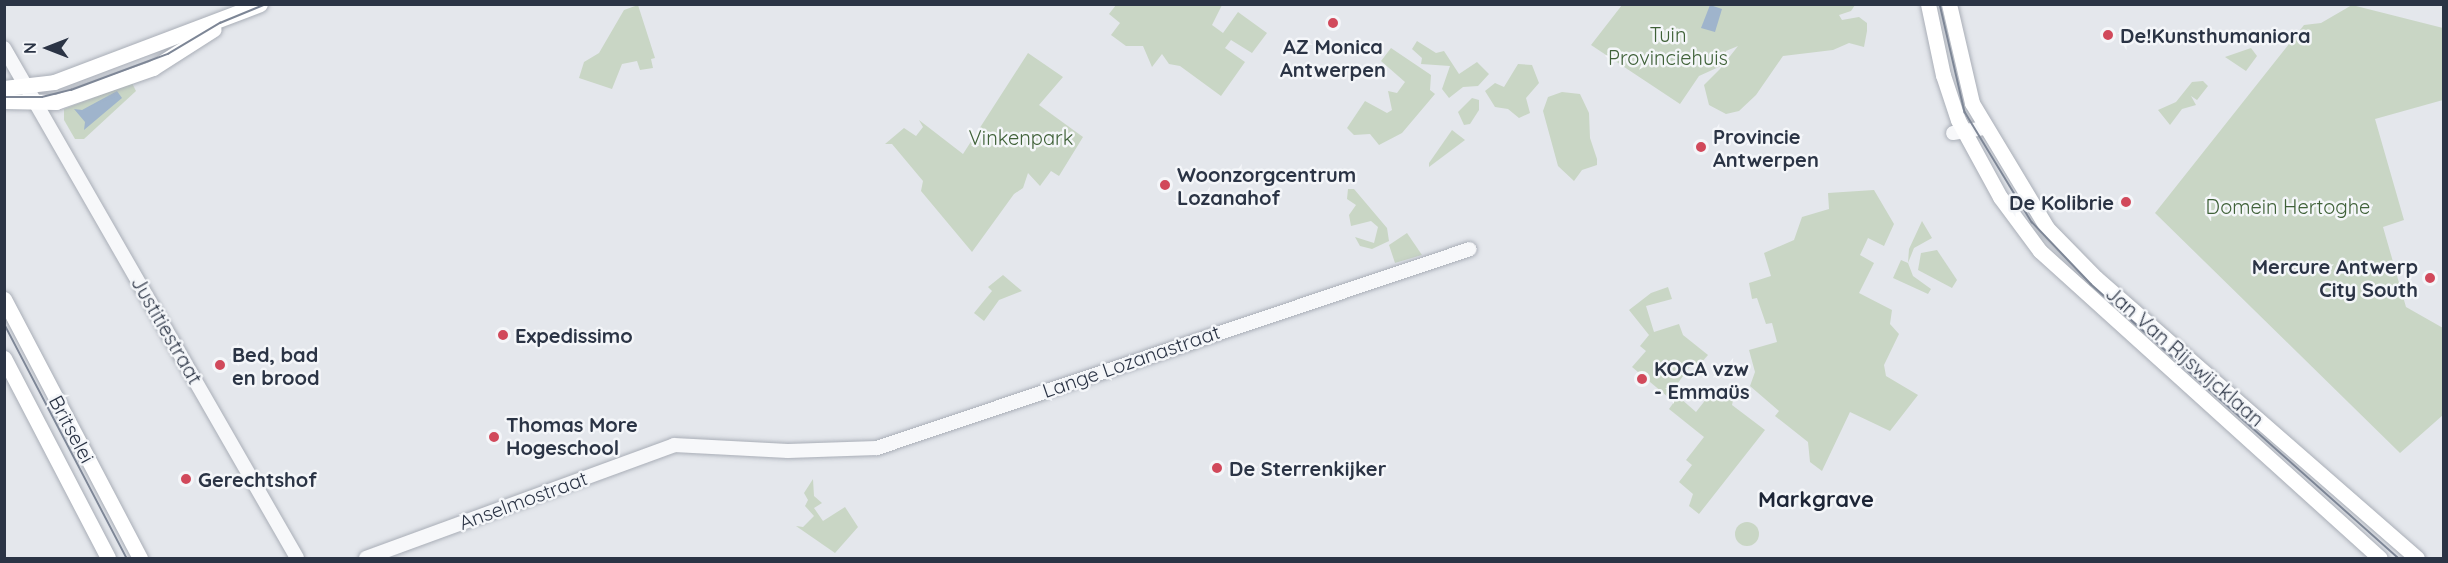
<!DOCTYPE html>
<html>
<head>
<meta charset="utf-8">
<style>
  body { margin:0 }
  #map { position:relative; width:2448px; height:563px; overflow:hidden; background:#e4e7ec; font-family:Quicksand,sans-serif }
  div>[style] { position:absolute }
  .green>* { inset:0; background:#c9d6c5 }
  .round { border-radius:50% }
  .water>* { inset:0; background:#9fb4cc }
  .roads { filter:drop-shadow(0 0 2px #a9aeb7) drop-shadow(0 0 2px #a9aeb7) }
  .tertiary>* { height:14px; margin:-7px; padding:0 7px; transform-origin:7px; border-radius:7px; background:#f7f8fa }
  .secondary>* { height:15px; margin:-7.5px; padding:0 7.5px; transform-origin:7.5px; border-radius:7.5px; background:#fff }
  .tram>* { height:1.5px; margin:-0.75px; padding:0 0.75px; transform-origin:0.75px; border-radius:0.75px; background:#7d8696 }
  .dots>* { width:16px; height:16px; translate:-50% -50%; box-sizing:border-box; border:3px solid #f4f6f9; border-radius:50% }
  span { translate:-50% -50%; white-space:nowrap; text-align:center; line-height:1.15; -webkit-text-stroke:5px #f4f6f9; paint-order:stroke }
  .park-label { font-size:20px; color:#3f6138 }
  .poi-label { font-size:20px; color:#2b3445; font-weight:700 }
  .left { translate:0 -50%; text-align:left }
  .right { translate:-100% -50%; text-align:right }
  .street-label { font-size:20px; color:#2b3445 }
  .quarter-label { font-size:22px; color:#1d2536; font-weight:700 }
  .frame { position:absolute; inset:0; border:6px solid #2b3445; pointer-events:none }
  .north { position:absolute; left:18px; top:18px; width:60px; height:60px; -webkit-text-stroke:4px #f4f6f9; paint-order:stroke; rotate:270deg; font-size:16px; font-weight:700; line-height:24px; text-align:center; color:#2b3445 }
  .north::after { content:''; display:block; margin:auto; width:21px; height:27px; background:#2b3445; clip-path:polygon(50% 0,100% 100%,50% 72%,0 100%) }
</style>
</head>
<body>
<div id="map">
  <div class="green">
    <div style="clip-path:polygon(638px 5px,655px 58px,651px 59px,653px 68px,640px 70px,637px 61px,622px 64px,612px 89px,579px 78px,584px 62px,599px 53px,624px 10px)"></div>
    <div style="clip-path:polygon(1116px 5px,1222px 5px,1212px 25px,1223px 33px,1238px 12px,1267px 33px,1252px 53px,1231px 40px,1225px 48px,1245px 62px,1221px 96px,1180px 66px,1169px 64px,1162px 54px,1152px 67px,1143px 46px,1126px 46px,1111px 35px,1120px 23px,1109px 14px)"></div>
    <div style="clip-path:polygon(1622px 5px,1855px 5px,1851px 11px,1839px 15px,1842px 20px,1859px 17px,1867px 23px,1867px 31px,1864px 47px,1849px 43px,1833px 50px,1783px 56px,1756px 95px,1739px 111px,1726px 114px,1709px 105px,1704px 85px,1720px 69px,1738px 46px,1726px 51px,1721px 66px,1699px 76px,1680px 104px,1591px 45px)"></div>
    <div style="clip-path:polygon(2352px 5px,2443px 28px,2443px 100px,2375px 119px,2404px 220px,2383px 227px,2406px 307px,2443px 328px,2443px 415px,2400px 453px,2155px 213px,2304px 25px,2321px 23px)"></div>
    <div style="clip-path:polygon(1417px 41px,1436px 53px,1444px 51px,1459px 74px,1477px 62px,1489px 74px,1478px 86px,1463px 87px,1449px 98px,1442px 89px,1450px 66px,1421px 64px,1422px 58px,1412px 49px)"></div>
    <div style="clip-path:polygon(1391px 48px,1431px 75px,1430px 90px,1435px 94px,1402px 133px,1379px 145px,1370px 134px,1354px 135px,1347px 128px,1365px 101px,1387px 113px,1392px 110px,1388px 91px,1397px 93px,1405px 82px,1381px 61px)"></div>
    <div style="clip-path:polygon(2251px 48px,2257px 56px,2246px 71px,2225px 57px)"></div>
    <div style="clip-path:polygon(1028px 53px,1063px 77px,1039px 105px,1083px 137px,1059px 176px,1051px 171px,1040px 186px,1028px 173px,1023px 188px,1014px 194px,972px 252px,921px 191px,923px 181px,892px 144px,885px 144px,904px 128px,916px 136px,923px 127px,919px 120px,963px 154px)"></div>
    <div style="clip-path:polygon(1518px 64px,1532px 65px,1539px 83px,1526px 98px,1530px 113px,1519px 118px,1508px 109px,1495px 107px,1485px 91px,1495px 83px,1504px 87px)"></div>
    <div style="clip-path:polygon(2203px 81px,2208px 86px,2197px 100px,2191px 96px,2196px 105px,2182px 109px,2170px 125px,2158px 110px,2176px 102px,2192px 82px)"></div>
    <div style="clip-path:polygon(132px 83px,136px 91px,84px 139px,75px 139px,64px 120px,64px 109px)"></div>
    <div style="clip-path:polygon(1562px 92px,1580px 94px,1589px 113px,1590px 138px,1597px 159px,1597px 165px,1582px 170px,1574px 181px,1558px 166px,1543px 111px,1548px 97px)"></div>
    <div style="clip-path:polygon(1472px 98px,1479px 100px,1479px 110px,1470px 124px,1464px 125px,1458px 112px)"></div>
    <div style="clip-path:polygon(1452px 130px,1465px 140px,1429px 167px,1429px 163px)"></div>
    <div style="clip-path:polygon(1348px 189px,1354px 189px,1387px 228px,1389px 241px,1372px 249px,1360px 246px,1355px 237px,1374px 243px,1378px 227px,1371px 221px,1351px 226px,1349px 215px,1356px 205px,1347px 199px)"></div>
    <div style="clip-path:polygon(1874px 190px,1894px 224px,1884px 246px,1868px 238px,1860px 255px,1874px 263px,1859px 293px,1892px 310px,1890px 324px,1899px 334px,1884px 365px,1886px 376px,1918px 395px,1890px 431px,1850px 412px,1822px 471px,1810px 462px,1808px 442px,1775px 416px,1779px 411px,1750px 386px,1755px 372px,1749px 350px,1777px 342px,1772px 323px,1766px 324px,1757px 298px,1752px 299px,1749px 283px,1771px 276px,1764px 253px,1794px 240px,1802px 217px,1829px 209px,1828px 193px)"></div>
    <div style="clip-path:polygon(1922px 221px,1932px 238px,1914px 248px,1908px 263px,1913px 276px,1931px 289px,1928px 294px,1893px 278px,1901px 260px,1908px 263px,1909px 249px)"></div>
    <div style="clip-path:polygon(1407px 233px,1422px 255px,1395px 263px,1389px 245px)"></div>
    <div style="clip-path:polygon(1937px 250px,1957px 280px,1952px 288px,1918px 270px,1921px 253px)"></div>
    <div style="clip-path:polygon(1003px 275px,1022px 291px,999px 300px,984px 321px,974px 313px,992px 291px,988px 287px)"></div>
    <div style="clip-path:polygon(1668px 287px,1672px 299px,1646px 306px,1654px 332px,1679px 324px,1683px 335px,1708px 355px,1701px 363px,1692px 364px,1672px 391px,1696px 412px,1714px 389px,1736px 387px,1732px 405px,1765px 430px,1699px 514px,1689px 506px,1693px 494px,1679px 482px,1692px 465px,1686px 460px,1704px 437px,1669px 409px,1674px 402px,1632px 367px,1646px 351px,1640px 346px,1649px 335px,1629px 310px,1651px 293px)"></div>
    <div style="clip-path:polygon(813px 479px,814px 496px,822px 503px,814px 508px,823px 521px,845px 507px,858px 527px,835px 553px,796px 526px,803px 527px,814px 516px,805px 506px,808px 500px,804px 493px)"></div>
    <div class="round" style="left:1735px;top:522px;width:24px;height:24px"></div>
  </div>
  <div class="water">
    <div style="clip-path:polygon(1710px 5px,1722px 9px,1715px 32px,1701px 28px)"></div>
    <div style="clip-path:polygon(117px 91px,122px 98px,84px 130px,85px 122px,74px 109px,82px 110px)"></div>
  </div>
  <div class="roads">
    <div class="tertiary">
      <div style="left:4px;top:48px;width:588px;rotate:60.12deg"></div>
      <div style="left:1953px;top:133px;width:31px;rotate:-9deg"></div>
      <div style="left:366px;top:558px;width:328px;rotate:-20.1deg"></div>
      <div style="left:674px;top:445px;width:114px;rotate:3deg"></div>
      <div style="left:788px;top:451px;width:89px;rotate:-1.9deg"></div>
      <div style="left:877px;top:448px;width:625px;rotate:-18.55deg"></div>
    </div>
    <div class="secondary">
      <div style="left:1928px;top:4px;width:73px;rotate:78.1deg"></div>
      <div style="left:1943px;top:75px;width:47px;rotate:71.6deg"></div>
      <div style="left:1958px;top:120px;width:88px;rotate:61.4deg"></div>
      <div style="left:2000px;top:197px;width:67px;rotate:53.5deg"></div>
      <div style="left:2040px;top:251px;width:458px;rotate:42.1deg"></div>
      <div style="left:1949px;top:4px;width:102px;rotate:76.9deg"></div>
      <div style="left:1972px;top:103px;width:146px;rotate:59deg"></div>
      <div style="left:2047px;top:228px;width:70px;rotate:45.6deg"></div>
      <div style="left:2096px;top:278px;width:426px;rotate:41.1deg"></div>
      <div style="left:4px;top:88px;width:50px;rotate:-6.8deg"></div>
      <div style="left:54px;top:82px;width:220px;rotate:-20.7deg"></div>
      <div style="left:4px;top:101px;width:52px;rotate:1.1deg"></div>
      <div style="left:56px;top:102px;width:103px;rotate:-19.3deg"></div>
      <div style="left:153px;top:68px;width:72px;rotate:-32.6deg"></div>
      <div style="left:4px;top:299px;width:293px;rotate:62.3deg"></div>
      <div style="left:4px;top:358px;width:225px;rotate:62.5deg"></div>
    </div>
  </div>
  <div class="tram">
    <div style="left:1940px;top:4px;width:111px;rotate:77deg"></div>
    <div style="left:1965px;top:112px;width:129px;rotate:58.7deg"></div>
    <div style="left:2032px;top:222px;width:86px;rotate:46.4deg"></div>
    <div style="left:2091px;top:284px;width:411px;rotate:41.7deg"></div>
    <div style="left:4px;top:97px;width:38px"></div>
    <div style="left:42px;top:97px;width:30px;rotate:-14deg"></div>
    <div style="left:71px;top:90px;width:103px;rotate:-20.4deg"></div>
    <div style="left:168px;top:54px;width:61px;rotate:-30.8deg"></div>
    <div style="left:220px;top:23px;width:50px;rotate:-22.4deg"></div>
    <div style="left:4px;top:323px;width:265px;rotate:62.4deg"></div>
  </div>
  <div class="dots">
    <div style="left:1333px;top:23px;background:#d1495b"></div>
    <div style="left:2108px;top:35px;background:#d1495b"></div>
    <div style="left:1701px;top:147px;background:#d1495b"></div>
    <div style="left:1165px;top:185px;background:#d1495b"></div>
    <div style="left:2126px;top:202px;background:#d1495b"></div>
    <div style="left:2430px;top:278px;background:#d1495b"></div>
    <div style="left:503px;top:335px;background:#d1495b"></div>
    <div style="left:220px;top:365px;background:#d1495b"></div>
    <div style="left:1642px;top:379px;background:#d1495b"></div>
    <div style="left:494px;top:437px;background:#d1495b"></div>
    <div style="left:1217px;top:468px;background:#d1495b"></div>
    <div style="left:186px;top:479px;background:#d1495b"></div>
  </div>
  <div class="park-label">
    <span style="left:1668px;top:46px">Tuin<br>Provinciehuis</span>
    <span style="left:1021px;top:137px">Vinkenpark</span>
    <span style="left:2288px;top:206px">Domein Hertoghe</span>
  </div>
  <div class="poi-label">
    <span class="left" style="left:2120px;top:35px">De!Kunsthumaniora</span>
    <span style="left:1333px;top:58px">AZ Monica<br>Antwerpen</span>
    <span class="left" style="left:1713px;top:148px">Provincie<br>Antwerpen</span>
    <span class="left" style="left:1177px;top:186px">Woonzorgcentrum<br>Lozanahof</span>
    <span class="right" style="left:2114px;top:202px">De Kolibrie</span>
    <span class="right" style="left:2418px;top:278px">Mercure Antwerp<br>City South</span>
    <span class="left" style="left:515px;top:335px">Expedissimo</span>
    <span class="left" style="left:232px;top:366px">Bed, bad<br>en brood</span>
    <span class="left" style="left:1654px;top:380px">KOCA vzw<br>- Emmaüs</span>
    <span class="left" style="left:506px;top:436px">Thomas More<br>Hogeschool</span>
    <span class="left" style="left:1229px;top:468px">De Sterrenkijker</span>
    <span class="left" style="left:198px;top:479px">Gerechtshof</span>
  </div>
  <div class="street-label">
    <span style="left:167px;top:330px;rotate:60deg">Justitiestraat</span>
    <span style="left:2185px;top:356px;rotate:41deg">Jan Van Rijswijcklaan</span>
    <span style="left:1131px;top:361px;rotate:-19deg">Lange Lozanastraat</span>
    <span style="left:72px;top:429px;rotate:62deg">Britselei</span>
    <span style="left:523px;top:500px;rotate:-20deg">Anselmostraat</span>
  </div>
  <div class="quarter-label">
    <span style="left:1816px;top:500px">Markgrave</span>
  </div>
  <div class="frame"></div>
  <div class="north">N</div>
</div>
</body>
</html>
